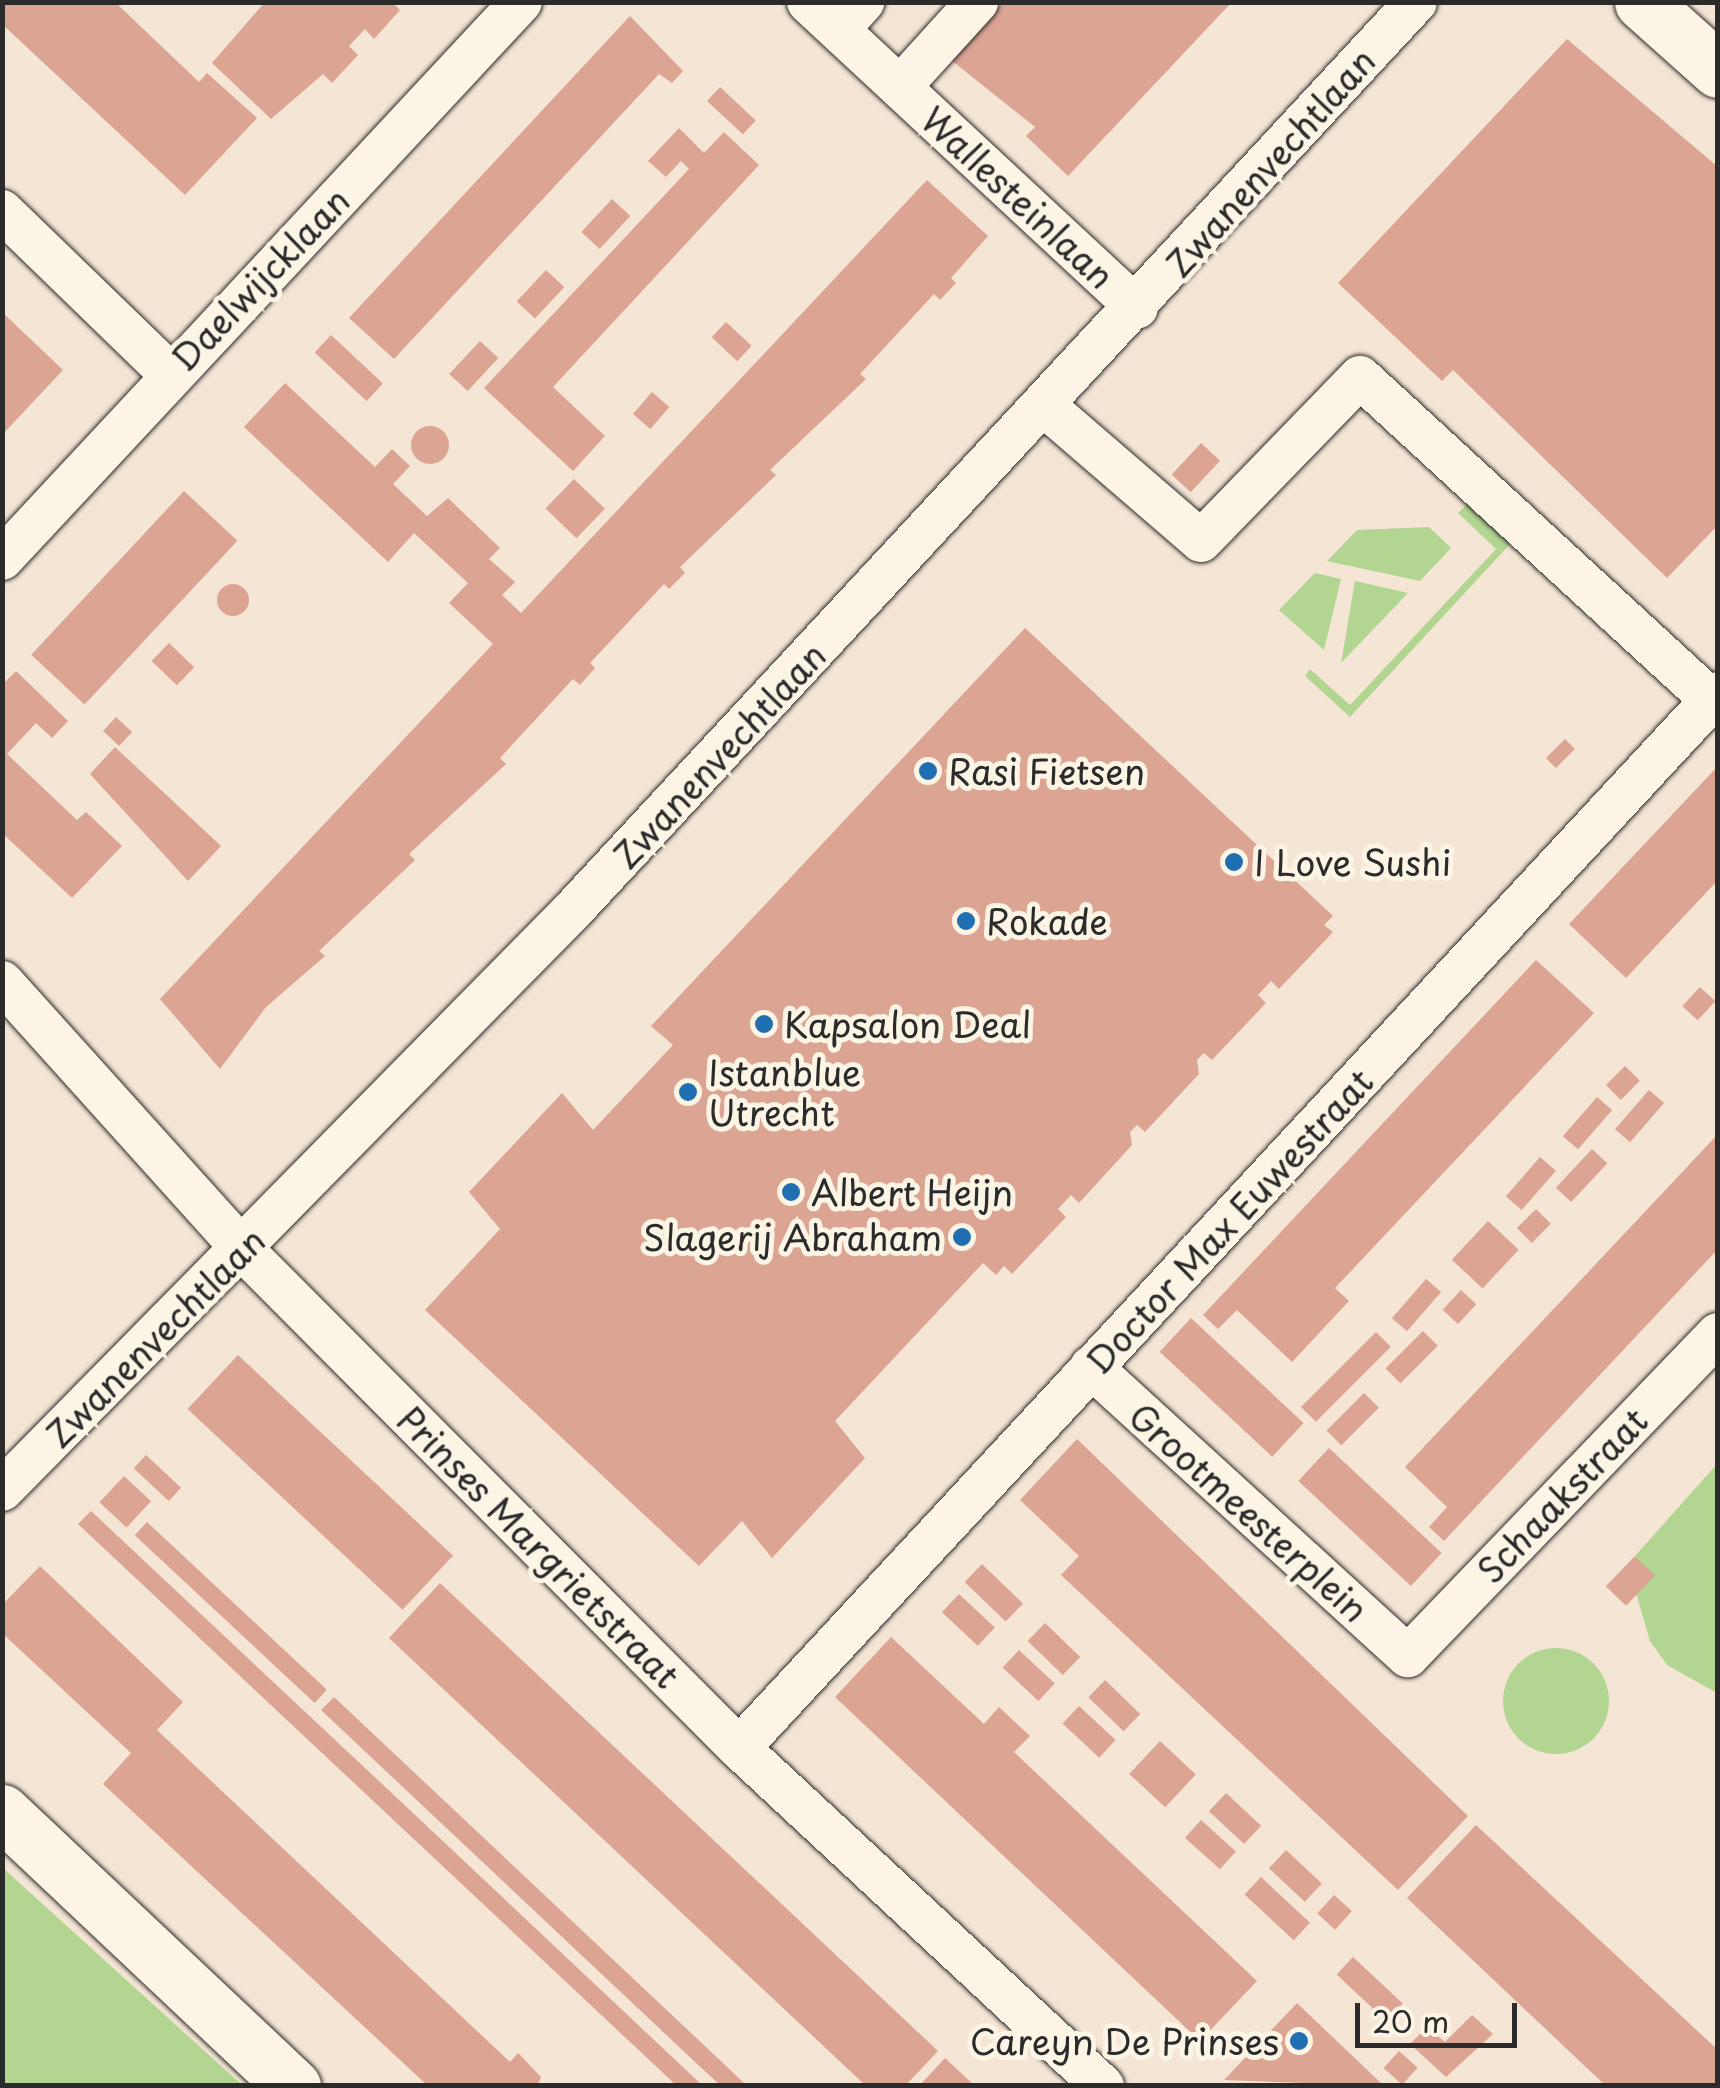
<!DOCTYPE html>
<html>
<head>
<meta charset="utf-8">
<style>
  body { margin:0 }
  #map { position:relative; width:1720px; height:2088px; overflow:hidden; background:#f5e5d5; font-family:"Playpen Sans",sans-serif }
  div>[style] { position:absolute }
  .green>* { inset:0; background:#b2d691 }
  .round { border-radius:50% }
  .building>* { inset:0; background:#dba493; transform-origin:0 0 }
  .roads { filter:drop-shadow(0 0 2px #2b2b2b) drop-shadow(0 0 2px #2b2b2b) }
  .street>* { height:42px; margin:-21px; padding:0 21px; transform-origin:21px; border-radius:21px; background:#fcf5e5 }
  .secondary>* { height:55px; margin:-27.5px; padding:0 27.5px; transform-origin:27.5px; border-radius:27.5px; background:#fcf5e5 }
  .dots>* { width:28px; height:28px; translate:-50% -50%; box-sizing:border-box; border:5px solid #fcf5e5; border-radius:50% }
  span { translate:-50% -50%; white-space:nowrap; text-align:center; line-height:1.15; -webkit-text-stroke:10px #fcf5e5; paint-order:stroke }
  .street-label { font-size:35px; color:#2b2b2b }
  .poi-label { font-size:35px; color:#2b2b2b }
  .left { translate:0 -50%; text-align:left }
  .right { translate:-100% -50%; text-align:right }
  .frame { position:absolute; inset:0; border:5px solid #2b2b2b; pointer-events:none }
  .scale { position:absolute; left:1355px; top:2003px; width:162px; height:45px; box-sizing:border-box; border:5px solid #2b2b2b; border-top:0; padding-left:12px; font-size:30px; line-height:35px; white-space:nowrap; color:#2b2b2b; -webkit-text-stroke:8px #fcf5e5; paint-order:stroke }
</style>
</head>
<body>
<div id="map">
  <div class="green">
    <div style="clip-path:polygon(1468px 503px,1511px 543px,1350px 717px,1305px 676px,1310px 669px,1350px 705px,1496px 549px,1458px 513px)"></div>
    <div style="clip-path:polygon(1429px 527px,1451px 548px,1420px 581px,1327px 561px,1357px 530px)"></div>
    <div style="clip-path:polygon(1315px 573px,1341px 579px,1324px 650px,1279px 610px)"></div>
    <div style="clip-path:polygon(1355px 581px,1408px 593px,1341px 663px)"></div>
    <div style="clip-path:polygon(1717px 1464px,1717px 1693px,1667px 1665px,1650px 1641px,1636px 1593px,1654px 1575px,1635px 1556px)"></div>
    <div class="round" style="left:1503px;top:1648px;width:106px;height:106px"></div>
    <div style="clip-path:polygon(3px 1868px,242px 2085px,3px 2085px)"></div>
  </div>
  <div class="building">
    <div style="clip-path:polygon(2px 2px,115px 2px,199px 82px,207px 73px,257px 118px,185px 195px,2px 24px)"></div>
    <div style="clip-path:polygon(265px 2px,392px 2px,400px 10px,374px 39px,365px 29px,349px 46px,358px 55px,332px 83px,323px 74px,271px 119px,212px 63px)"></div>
    <div style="clip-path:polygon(1004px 2px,1232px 2px,1068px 176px,1026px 136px,1035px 127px,951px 60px)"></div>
    <div style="clip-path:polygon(630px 16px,683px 71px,672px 83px,659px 74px,394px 359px,349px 318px)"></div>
    <div style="clip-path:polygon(1567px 39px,1718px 167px,1718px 525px,1667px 578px,1453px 370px,1442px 381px,1338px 283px)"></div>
    <div style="left:720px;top:87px;width:49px;height:19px;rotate:43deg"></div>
    <div style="clip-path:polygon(679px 128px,704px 153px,724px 132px,759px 165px,553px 387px,605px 436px,573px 471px,484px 388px,689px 169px,681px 161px,666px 177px,648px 161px)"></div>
    <div style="clip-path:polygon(927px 180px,988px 236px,951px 278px,956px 283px,940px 300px,934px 294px,860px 374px,866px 379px,770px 470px,776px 475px,680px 567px,685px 573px,669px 589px,664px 584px,590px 663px,595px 668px,580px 685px,573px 679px,500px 758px,506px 764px,409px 854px,415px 860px,319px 951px,325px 956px,266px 1007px,220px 1069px,160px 999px,493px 644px,449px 603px,468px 583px,414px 533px,388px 562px,244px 427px,285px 383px,375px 467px,392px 449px,410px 466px,393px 484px,427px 516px,448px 498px,500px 548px,489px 559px,515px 582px,502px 595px,521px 613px)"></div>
    <div style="left:612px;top:199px;width:25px;height:45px;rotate:43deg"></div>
    <div style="left:546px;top:270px;width:25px;height:43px;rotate:43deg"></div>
    <div style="clip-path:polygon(2px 312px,63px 370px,2px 435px)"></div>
    <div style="left:726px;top:322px;width:35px;height:21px;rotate:43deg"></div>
    <div style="left:331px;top:335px;width:71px;height:24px;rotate:43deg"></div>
    <div style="left:480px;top:341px;width:25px;height:45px;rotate:43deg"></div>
    <div style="left:652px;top:392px;width:23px;height:29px;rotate:41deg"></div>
    <div class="round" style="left:411px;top:426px;width:38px;height:38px"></div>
    <div style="left:1201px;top:443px;width:26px;height:43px;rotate:43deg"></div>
    <div style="left:574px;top:479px;width:43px;height:41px;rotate:44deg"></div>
    <div style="left:184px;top:491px;width:73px;height:224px;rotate:43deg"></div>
    <div class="round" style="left:217px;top:584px;width:32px;height:32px"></div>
    <div style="clip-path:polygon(1025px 628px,1333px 916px,1324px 925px,1333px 932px,1279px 989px,1271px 981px,1258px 995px,1266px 1003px,1212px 1060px,1204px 1053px,1197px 1060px,1199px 1074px,1145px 1132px,1137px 1125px,1130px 1132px,1132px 1145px,1079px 1203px,1071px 1195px,1058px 1209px,1066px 1217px,1012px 1274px,1004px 1266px,996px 1275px,983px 1263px,835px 1421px,865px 1458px,772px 1558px,742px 1521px,699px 1566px,425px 1310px,500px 1229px,469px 1192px,562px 1093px,593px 1130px,673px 1045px,651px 1026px)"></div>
    <div style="left:169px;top:643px;width:35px;height:25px;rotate:44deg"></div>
    <div style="clip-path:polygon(16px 671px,68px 721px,52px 738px,36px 723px,7px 754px,77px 820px,86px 812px,122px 846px,72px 898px,2px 833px,2px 685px)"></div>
    <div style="left:116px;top:717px;width:22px;height:19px;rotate:43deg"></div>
    <div style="left:1565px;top:739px;width:14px;height:27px;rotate:45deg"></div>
    <div style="clip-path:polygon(115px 747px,221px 846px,188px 881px,90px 774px)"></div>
    <div style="clip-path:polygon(1718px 766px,1718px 880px,1626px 978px,1569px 924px)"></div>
    <div style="clip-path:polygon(1536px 960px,1594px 1013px,1335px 1288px,1349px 1301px,1292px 1362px,1237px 1310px,1218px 1329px,1203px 1315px)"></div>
    <div style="left:1700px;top:987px;width:21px;height:26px;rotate:43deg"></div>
    <div style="left:1625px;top:1066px;width:21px;height:27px;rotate:45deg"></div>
    <div style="left:1649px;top:1090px;width:20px;height:52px;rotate:41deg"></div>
    <div style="left:1597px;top:1097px;width:20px;height:52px;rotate:41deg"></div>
    <div style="clip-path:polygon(1718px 1134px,1718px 1249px,1444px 1541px,1429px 1527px,1447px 1507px,1405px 1467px)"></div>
    <div style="left:1592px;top:1149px;width:21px;height:53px;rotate:43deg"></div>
    <div style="left:1540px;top:1157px;width:21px;height:52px;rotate:41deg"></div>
    <div style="left:1536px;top:1209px;width:21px;height:27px;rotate:45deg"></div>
    <div style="left:1488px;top:1221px;width:42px;height:53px;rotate:43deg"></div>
    <div style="left:1426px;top:1279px;width:20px;height:52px;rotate:41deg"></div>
    <div style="left:1461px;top:1290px;width:21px;height:27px;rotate:43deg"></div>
    <div style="left:1191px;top:1318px;width:154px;height:46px;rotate:43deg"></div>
    <div style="left:1423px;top:1331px;width:21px;height:53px;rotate:45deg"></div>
    <div style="left:1376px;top:1332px;width:21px;height:106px;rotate:45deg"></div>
    <div style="left:238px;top:1355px;width:294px;height:74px;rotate:43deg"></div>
    <div style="left:1364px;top:1393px;width:21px;height:53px;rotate:45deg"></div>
    <div style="clip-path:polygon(1077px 1439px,1468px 1816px,1398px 1890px,1061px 1575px,1079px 1556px,1020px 1500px)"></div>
    <div style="left:1329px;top:1448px;width:154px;height:45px;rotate:43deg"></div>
    <div style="left:146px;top:1455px;width:48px;height:18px;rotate:43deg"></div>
    <div style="left:124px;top:1476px;width:37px;height:36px;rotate:43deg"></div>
    <div style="clip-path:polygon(91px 1511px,413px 1813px,703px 2086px,677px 2086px,78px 1524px)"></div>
    <div style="left:147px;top:1522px;width:246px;height:18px;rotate:43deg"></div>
    <div style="left:1635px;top:1556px;width:28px;height:42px;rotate:44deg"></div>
    <div style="left:982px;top:1564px;width:57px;height:25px;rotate:44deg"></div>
    <div style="clip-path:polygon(40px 1566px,183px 1702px,157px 1730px,510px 2062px,518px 2053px,541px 2077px,537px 2086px,428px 2086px,103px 1784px,131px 1753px,2px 1633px,2px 1605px)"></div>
    <div style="clip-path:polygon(440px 1583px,938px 2051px,905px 2086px,866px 2086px,389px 1638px)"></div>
    <div style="left:959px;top:1594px;width:49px;height:25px;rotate:43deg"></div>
    <div style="left:1045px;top:1623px;width:49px;height:25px;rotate:44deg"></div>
    <div style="clip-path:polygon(891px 1637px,984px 1724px,999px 1707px,1030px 1736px,1014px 1752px,1257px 1981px,1200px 2041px,835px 1697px)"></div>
    <div style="left:1019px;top:1650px;width:49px;height:24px;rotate:43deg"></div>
    <div style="left:1105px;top:1680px;width:49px;height:24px;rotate:44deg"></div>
    <div style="clip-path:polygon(334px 1697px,724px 2064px,747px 2086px,721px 2086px,694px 2061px,321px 1710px)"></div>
    <div style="left:1079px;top:1706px;width:50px;height:24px;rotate:43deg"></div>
    <div style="left:1160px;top:1741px;width:49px;height:45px;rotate:43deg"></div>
    <div style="left:1226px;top:1793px;width:48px;height:25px;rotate:43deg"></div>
    <div style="left:1201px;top:1820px;width:47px;height:24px;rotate:42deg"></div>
    <div style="clip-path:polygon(1476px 1825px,1718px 2050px,1718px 2086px,1606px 2086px,1407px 1898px)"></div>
    <div style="left:1286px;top:1850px;width:49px;height:25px;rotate:43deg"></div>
    <div style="left:1261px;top:1877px;width:67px;height:24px;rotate:43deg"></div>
    <div style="left:1334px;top:1895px;width:24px;height:25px;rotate:42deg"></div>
    <div style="left:1353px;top:1957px;width:68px;height:24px;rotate:43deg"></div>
    <div style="clip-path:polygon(1297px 2003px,1384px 2086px,1224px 2080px)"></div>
    <div style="clip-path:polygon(1472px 2015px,1493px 2034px,1446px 2077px,1410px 2044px,1427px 2027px,1445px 2042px)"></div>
    <div style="left:1399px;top:2051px;width:25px;height:23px;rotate:42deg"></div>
    <div style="clip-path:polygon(945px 2058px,975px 2086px,919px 2086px)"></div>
  </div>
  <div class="roads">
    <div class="street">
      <div style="left:808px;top:2px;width:449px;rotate:42.9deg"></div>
      <div style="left:838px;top:30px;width:38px;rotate:-48deg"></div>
      <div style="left:900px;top:87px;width:115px;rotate:-47.8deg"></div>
      <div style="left:2px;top:211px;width:234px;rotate:44.1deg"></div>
      <div style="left:1047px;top:408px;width:203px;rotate:40.8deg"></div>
      <div style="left:1201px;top:541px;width:228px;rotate:-45.9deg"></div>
      <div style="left:1360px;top:377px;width:477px;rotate:42.6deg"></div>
      <div style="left:2px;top:559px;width:761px;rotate:-47.02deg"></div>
      <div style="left:2px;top:982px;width:359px;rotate:48deg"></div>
      <div style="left:242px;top:1249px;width:704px;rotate:45.12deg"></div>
      <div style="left:739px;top:1748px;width:497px;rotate:42.9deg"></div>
      <div style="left:1091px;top:1367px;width:429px;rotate:42.4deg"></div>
      <div style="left:1408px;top:1656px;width:447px;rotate:-46.1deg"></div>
      <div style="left:2px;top:1490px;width:814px;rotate:-45.45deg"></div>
      <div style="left:573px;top:910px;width:1239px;rotate:-47.13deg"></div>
      <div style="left:739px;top:1748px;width:1439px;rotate:-47.14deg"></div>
    </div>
    <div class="secondary">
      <div style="left:1642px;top:2px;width:102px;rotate:41.8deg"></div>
      <div style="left:2px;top:1812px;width:400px;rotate:43.3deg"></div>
    </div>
  </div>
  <div class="dots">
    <div style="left:928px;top:771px;background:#1f6fb2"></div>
    <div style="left:1234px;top:862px;background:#1f6fb2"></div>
    <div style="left:966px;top:921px;background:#1f6fb2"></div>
    <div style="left:764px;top:1024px;background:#1f6fb2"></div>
    <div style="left:688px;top:1092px;background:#1f6fb2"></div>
    <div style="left:791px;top:1192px;background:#1f6fb2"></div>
    <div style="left:962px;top:1237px;background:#1f6fb2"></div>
    <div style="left:1299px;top:2041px;background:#1f6fb2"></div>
  </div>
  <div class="street-label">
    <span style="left:1270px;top:162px;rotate:-48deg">Zwanenvechtlaan</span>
    <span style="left:1018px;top:197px;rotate:43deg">Wallesteinlaan</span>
    <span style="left:260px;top:279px;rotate:-46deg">Daelwijcklaan</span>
    <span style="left:719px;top:755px;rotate:-47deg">Zwanenvechtlaan</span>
    <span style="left:1229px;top:1221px;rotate:-47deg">Doctor Max Euwestraat</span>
    <span style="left:155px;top:1337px;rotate:-45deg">Zwanenvechtlaan</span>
    <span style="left:1562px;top:1495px;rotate:-46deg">Schaakstraat</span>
    <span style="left:1249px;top:1512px;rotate:42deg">Grootmeesterplein</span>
    <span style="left:539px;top:1547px;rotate:45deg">Prinses Margrietstraat</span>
  </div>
  <div class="poi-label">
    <span class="left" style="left:948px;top:771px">Rasi Fietsen</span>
    <span class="left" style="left:1254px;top:862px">I Love Sushi</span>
    <span class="left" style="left:986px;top:921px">Rokade</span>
    <span class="left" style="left:784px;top:1024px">Kapsalon Deal</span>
    <span class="left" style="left:708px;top:1092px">Istanblue<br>Utrecht</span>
    <span class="left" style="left:811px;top:1192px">Albert Heijn</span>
    <span class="right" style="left:942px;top:1237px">Slagerij Abraham</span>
    <span class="right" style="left:1279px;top:2041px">Careyn De Prinses</span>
  </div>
  <div class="frame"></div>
  <div class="scale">20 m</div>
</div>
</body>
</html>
